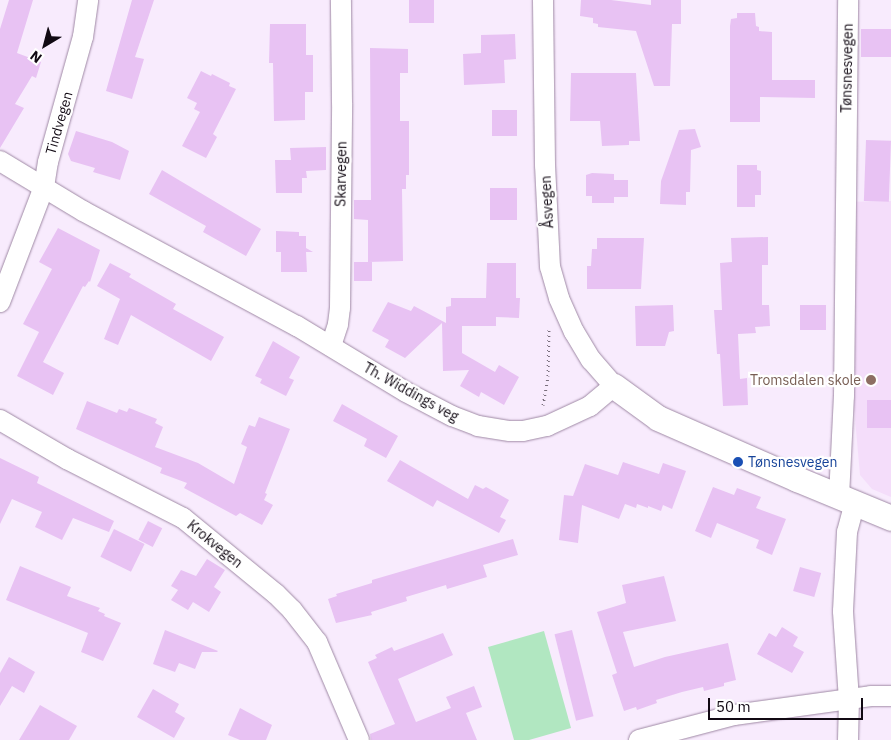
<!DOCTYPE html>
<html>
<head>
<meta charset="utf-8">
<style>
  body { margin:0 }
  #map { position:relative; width:891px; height:740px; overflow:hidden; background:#f8ebfd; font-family:"IBM Plex Sans",sans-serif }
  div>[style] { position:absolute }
  .built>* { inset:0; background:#f4ddfa }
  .green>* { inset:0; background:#b1e7c1 }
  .building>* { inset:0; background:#e8c2f3; transform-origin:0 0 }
  .path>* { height:3px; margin-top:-1.5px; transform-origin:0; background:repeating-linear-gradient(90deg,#7a6f7d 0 1px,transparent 0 5px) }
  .roads { filter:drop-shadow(0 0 1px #9f89a5) drop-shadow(0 0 1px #9f89a5) }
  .minor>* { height:20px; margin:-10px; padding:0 10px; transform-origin:10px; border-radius:10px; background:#fff }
  .tertiary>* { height:25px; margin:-12.5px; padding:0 12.5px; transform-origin:12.5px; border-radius:12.5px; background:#fff }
  .dots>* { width:14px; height:14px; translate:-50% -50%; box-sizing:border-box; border:2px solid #fff; border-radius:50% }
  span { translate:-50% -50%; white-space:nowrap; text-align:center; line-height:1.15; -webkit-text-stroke:4.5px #fff; paint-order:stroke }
  .street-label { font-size:14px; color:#110913 }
  .education-label { font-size:14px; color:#785e54 }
  .right { translate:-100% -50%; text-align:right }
  .transit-label { font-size:14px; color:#164399 }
  .left { translate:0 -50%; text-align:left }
  .north { position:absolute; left:20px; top:20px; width:50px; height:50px; -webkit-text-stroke:4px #fff; paint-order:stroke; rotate:217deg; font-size:14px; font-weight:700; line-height:20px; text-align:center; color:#110913 }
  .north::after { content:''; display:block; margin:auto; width:18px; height:22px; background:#110913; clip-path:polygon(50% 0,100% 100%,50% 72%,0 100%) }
  .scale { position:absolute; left:708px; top:698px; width:155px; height:22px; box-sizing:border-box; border:2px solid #110913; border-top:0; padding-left:6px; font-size:15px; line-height:18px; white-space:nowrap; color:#110913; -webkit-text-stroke:4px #fff; paint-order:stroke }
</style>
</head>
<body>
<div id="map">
  <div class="built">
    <div style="clip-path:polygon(891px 201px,891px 497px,872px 489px,860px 475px,843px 284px,843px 202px)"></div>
  </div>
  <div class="green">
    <div style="clip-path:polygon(544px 631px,571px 728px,529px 740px,514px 740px,488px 647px)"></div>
  </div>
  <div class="building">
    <div style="clip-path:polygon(9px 0,33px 0,17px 53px,41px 62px,36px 78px,32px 76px,15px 104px,24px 108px,0 148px,0 29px)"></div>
    <div style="clip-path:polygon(132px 0,154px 0,135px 57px,144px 59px,132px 99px,106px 91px)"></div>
    <div style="left:434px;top:0;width:23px;height:25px;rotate:90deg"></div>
    <div style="clip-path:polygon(581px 0,611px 0,651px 5px,651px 0,681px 0,681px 24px,672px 24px,670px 86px,654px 86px,636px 31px,598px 27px,598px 24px,593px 23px,593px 18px,580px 16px)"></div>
    <div style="clip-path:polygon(737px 13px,755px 13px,756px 26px,759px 27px,759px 31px,772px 32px,772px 80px,815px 80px,815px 98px,760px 97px,760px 122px,730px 122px,730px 26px,731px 19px,737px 18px)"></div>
    <div style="clip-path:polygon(270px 24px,306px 24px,306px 55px,313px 55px,313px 92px,305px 92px,305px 120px,274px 121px,273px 63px,269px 63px)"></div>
    <div style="left:861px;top:29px;width:30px;height:28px"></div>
    <div style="clip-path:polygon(515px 34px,516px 59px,504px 60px,505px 83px,464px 85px,463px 54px,481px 53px,481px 35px)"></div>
    <div style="clip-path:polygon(370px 48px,408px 49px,408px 73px,400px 73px,400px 121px,409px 121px,409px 175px,406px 175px,406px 189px,402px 189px,403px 261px,368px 262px,368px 220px,354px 219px,354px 200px,371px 200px)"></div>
    <div style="clip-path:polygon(201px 71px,211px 76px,212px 74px,230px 83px,229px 86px,236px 89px,213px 134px,217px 137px,206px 158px,182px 146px,200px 112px,194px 109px,197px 103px,187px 98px)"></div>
    <div style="clip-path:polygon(571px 73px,636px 73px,640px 141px,629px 141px,629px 145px,602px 146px,600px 121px,570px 121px)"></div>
    <div style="left:492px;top:110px;width:25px;height:26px"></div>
    <div style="clip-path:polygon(695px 129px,701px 147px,691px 150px,690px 192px,686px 192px,686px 205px,660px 204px,661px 181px,679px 130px)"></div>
    <div style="clip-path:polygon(76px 131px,112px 142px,129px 151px,120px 180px,93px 172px,95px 168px,71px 161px,68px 154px)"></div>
    <div style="left:866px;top:140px;width:25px;height:61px;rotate:2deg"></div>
    <div style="clip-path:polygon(326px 147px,326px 170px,306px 171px,307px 178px,302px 178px,302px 193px,276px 193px,275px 160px,291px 160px,290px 148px)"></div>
    <div style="clip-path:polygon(737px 165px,757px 165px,757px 170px,761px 171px,761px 195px,755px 195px,755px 207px,737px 207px)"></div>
    <div style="clip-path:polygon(162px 170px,261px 229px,246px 256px,203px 232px,206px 226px,149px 194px)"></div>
    <div style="clip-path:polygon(592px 173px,614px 174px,614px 180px,628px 180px,628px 197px,614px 197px,614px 203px,592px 203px,592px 196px,586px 196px,586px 175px)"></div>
    <div style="left:490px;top:188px;width:27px;height:32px"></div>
    <div style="clip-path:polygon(58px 228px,100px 250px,90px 282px,89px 281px,85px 287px,83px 286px,43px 362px,64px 373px,53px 395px,17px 376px,39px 332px,23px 324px,52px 269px,39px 262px)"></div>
    <div style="clip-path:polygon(276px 231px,299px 232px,299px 236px,306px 236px,306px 248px,313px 252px,306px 252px,307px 272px,281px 272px,281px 252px,276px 252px)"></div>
    <div style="clip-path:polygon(768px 237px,768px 265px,762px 265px,762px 305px,769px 305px,770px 326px,755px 327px,756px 333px,738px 334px,740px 379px,747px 378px,748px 405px,723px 406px,720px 354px,717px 354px,714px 310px,722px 310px,720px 263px,732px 262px,731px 238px)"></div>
    <div style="clip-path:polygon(597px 238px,644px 238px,641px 289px,587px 289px,587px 266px,591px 266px,592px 249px,597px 249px)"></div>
    <div style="left:354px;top:262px;width:18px;height:19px"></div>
    <div style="clip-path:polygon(110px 263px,131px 274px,129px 277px,176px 304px,173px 309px,224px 337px,211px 361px,131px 315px,118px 345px,104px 339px,120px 299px,97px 286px)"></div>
    <div style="clip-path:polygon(487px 263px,516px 263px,516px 298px,520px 298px,519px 318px,496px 317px,496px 326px,462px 326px,462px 353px,495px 372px,499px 365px,519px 377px,504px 405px,481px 392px,479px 397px,460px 386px,469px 370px,443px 371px,442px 323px,405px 358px,385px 347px,389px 340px,372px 331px,388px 302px,411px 311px,414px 306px,446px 323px,446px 307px,451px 306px,451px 298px,486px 298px)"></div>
    <div style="clip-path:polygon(673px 305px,674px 331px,669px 332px,665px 346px,636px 346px,635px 306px)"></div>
    <div style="left:800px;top:305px;width:26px;height:25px"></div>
    <div style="clip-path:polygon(273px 341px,300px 357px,289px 378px,294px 380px,286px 396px,260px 383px,262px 379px,255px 376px)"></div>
    <div style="left:867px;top:400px;width:24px;height:28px"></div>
    <div style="clip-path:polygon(87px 401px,117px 413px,119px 409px,127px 412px,129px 408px,157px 419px,155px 423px,163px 427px,155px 447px,198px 463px,234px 484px,247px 447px,241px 444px,249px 425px,255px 427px,259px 417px,290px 429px,265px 493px,267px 494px,264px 500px,273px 505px,262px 525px,240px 513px,236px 516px,184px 488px,187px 483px,160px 473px,162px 468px,76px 429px)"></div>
    <div style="clip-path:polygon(342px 404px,398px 436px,386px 458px,364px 446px,367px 439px,333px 421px)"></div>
    <div style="clip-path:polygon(0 458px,39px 477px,37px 483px,114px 521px,109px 532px,73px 518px,62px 540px,35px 527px,42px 512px,12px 499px,0 524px)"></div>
    <div style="clip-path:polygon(400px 460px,468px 499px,475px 485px,483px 489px,486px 487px,509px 500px,500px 517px,506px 520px,499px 533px,437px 500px,433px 507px,387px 481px)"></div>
    <div style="clip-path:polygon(623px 462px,659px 474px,663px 463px,686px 471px,672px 509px,663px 505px,661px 511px,648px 506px,648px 508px,637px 504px,636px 508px,625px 504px,619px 519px,582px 505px,578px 543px,559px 540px,564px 495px,573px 496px,585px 464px,618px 475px)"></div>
    <div style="clip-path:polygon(713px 487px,734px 495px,737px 488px,761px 497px,756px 508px,786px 519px,772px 555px,756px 548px,759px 540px,717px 523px,711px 538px,695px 531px)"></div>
    <div style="left:148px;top:521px;width:16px;height:21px;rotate:27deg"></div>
    <div style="left:114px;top:529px;width:34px;height:31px;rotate:26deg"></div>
    <div style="clip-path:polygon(513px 539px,518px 555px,483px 565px,487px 577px,447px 589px,446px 585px,406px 597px,407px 601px,371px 612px,372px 615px,336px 623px,328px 599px,337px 596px,336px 594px,372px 583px,372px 580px)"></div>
    <div style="clip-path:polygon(207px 559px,225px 570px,214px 587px,221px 592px,209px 612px,193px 602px,188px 610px,171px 600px,178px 590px,171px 586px,181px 570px,196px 576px)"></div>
    <div style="clip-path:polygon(20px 566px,71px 587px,67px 596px,100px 608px,98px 611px,105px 614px,104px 616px,121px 623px,103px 661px,81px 652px,88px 633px,6px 600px)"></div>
    <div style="left:800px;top:567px;width:22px;height:25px;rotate:16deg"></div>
    <div style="clip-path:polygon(664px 576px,676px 621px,623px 632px,634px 667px,665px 657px,728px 643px,736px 680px,724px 683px,724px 686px,704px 691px,703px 687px,682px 692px,656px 700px,657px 703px,637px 710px,636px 707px,624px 711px,612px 675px,617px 673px,597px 612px,626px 603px,622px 585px)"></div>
    <div style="clip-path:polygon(782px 627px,798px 637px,793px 646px,804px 652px,792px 673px,757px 654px,769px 633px,776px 637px)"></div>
    <div style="clip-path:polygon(165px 630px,218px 651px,217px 652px,202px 652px,195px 669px,179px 663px,175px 672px,153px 664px)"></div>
    <div style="left:572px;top:630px;width:89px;height:18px;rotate:76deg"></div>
    <div style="clip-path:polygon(443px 633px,453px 655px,398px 679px,416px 722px,451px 708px,446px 697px,474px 686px,482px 707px,466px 713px,477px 740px,371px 740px,370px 734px,395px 724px,368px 662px,377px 658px,375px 655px,392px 647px,394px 651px)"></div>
    <div style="clip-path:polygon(9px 657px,35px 672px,24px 693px,12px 686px,0 706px,0 673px)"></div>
    <div style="clip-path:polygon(153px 689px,179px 704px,175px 712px,185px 718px,174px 738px,137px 717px)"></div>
    <div style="clip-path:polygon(40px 705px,77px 726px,69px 740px,19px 740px)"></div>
    <div style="clip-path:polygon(240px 708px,272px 725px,266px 740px,240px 740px,228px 735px)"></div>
  </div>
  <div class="path">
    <div style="left:543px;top:405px;width:29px;rotate:-80deg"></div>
    <div style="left:548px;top:376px;width:49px;rotate:-88.8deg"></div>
  </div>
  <div class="roads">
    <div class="minor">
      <div style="left:0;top:161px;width:97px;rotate:31.1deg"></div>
      <div style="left:83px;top:211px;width:243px;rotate:28.3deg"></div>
      <div style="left:297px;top:326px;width:127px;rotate:31.2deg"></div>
      <div style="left:406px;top:392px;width:52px;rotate:27.6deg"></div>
      <div style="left:452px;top:416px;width:28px;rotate:21deg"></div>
      <div style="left:478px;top:426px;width:32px;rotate:9deg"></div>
      <div style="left:510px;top:431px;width:13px"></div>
      <div style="left:523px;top:431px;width:25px;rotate:-12deg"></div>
      <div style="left:547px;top:426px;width:47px;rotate:-24.9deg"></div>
      <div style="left:590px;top:406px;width:31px;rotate:-40deg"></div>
      <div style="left:614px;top:386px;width:35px;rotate:-131deg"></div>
      <div style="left:591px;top:360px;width:33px;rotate:-121deg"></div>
      <div style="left:574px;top:332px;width:37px;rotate:-114deg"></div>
      <div style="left:559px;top:298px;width:32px;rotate:-106deg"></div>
      <div style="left:550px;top:267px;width:102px;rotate:-92.8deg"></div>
      <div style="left:545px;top:165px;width:165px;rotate:-90.7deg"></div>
      <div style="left:0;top:302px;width:123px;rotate:-69.1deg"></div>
      <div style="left:44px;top:187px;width:25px;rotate:-81deg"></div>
      <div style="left:48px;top:162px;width:130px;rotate:-74.4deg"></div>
      <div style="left:83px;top:37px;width:37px;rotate:-82deg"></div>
      <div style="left:331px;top:346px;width:23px;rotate:-72deg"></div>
      <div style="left:338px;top:324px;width:16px;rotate:-83deg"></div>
      <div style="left:340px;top:308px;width:205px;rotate:-89.4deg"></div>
      <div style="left:342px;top:103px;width:103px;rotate:-90.6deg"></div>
      <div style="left:0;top:420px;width:78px;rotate:30.2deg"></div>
      <div style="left:67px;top:459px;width:130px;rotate:27deg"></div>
      <div style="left:183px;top:518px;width:120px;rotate:39.3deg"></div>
      <div style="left:276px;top:594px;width:23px;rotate:45deg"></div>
      <div style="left:292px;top:610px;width:41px;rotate:52deg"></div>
      <div style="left:317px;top:642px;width:107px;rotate:66.8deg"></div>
      <div style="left:839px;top:497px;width:101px;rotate:-87.2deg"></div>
      <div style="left:844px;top:396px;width:396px;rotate:-89.4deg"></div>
      <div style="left:639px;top:740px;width:98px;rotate:-14.7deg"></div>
      <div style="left:734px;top:715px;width:138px;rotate:-7.9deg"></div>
      <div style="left:871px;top:696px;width:20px"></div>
      <div style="left:848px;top:740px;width:40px;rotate:-88.6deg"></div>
      <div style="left:849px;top:700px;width:89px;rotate:-93.9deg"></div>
      <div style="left:843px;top:611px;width:79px;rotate:-87.1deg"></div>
      <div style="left:847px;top:532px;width:30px;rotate:-75deg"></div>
    </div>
    <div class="tertiary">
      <div style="left:614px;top:386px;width:54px;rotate:36deg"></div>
      <div style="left:658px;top:418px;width:152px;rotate:23.7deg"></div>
      <div style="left:797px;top:479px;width:102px;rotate:22.5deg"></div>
    </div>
  </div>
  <div class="dots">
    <div style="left:871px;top:380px;background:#8d6e63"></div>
    <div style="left:738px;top:462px;background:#1a4fb4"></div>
  </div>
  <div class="street-label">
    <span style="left:847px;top:68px;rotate:-89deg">Tønsnesvegen</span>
    <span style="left:59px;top:123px;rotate:-74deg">Tindvegen</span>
    <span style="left:341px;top:174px;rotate:-89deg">Skarvegen</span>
    <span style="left:547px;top:202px;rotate:-93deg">Åsvegen</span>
    <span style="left:411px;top:392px;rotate:29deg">Th. Widdings veg</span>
    <span style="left:215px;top:544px;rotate:39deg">Krokvegen</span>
  </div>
  <div class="education-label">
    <span class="right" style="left:861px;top:380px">Tromsdalen skole</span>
  </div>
  <div class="transit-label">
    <span class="left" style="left:748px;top:462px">Tønsnesvegen</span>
  </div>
  <div class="north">N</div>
  <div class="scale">50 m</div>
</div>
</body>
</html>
